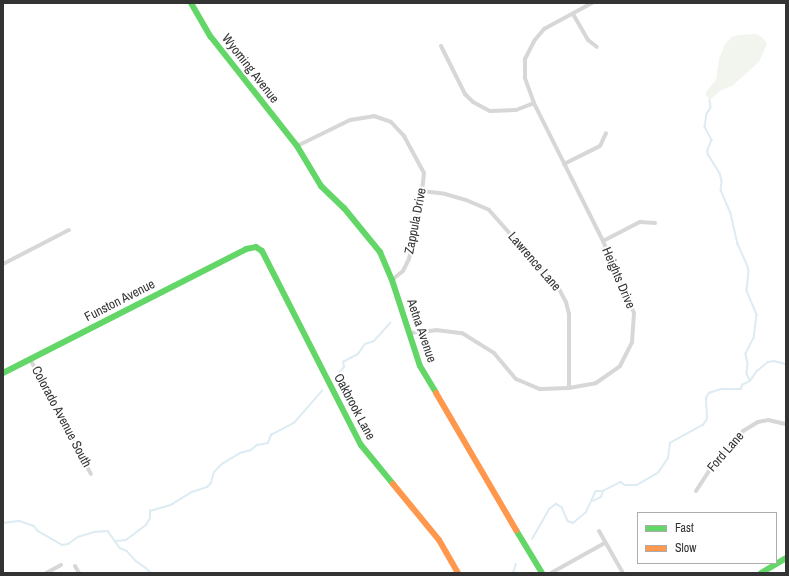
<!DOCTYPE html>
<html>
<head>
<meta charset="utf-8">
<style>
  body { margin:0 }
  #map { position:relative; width:789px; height:576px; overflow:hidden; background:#fff; font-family:"Archivo Narrow",sans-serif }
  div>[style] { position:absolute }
  .green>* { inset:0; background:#f1f5ed }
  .stream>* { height:1.5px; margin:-0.75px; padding:0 0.75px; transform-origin:0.75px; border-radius:0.75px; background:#ddebf3 }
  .street>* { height:4px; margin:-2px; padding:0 2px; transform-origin:2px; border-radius:2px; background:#d7d7d7 }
  .fast>* { height:6px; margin:-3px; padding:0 3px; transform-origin:3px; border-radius:3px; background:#63d668 }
  .slow>* { height:6px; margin:-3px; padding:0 3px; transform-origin:3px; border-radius:3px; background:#ff974d }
  span { translate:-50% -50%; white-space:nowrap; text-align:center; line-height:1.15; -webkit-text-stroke:4px #fff; paint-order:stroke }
  .street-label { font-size:13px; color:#333 }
  .frame { position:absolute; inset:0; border:4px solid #333; pointer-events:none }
  .legend { position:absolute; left:637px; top:512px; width:140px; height:52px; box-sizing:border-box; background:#fff; border:1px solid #adadad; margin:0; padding:5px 7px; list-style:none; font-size:12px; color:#333 }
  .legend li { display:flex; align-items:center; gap:8px; height:20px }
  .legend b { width:20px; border:1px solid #adadad }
</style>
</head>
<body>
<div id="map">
  <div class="green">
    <div style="clip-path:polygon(756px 34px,762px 37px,767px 44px,759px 62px,732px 86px,721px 90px,710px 100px,706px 95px,706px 92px,716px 80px,719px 59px,725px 44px,732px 37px,738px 35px)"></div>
  </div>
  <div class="stream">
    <div style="left:710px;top:100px;width:8px;rotate:83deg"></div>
    <div style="left:711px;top:108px;width:7px;rotate:124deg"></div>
    <div style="left:707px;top:114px;width:13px;rotate:99deg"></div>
    <div style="left:705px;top:127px;width:15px;rotate:62deg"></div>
    <div style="left:712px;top:140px;width:11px;rotate:112deg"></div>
    <div style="left:708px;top:150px;width:4px;rotate:90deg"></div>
    <div style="left:708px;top:154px;width:22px;rotate:58deg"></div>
    <div style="left:720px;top:173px;width:8px;rotate:76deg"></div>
    <div style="left:722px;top:181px;width:9px;rotate:96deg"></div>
    <div style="left:721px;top:190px;width:26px;rotate:67deg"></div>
    <div style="left:731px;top:214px;width:31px;rotate:77deg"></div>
    <div style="left:738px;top:244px;width:24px;rotate:66deg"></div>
    <div style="left:748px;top:266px;width:6px;rotate:81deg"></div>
    <div style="left:749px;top:272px;width:19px;rotate:96deg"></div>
    <div style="left:747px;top:291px;width:26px;rotate:67deg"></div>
    <div style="left:757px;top:315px;width:23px;rotate:97deg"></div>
    <div style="left:754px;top:338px;width:18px;rotate:117deg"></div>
    <div style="left:746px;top:354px;width:10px;rotate:79deg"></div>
    <div style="left:748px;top:364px;width:10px;rotate:96deg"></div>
    <div style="left:747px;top:374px;width:7px;rotate:63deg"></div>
    <div style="left:339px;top:373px;width:8px;rotate:-50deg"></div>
    <div style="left:344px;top:367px;width:5px;rotate:-101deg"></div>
    <div style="left:343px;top:362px;width:17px;rotate:-28deg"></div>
    <div style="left:358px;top:354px;width:12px;rotate:-55deg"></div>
    <div style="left:365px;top:344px;width:9px;rotate:-18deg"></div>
    <div style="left:374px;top:341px;width:24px;rotate:-48deg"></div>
    <div style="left:593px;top:501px;width:9px;rotate:-27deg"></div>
    <div style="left:601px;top:497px;width:6px;rotate:-72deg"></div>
    <div style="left:3px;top:523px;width:17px;rotate:-7deg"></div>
    <div style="left:20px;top:521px;width:15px;rotate:20deg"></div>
    <div style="left:34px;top:526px;width:6px;rotate:51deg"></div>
    <div style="left:38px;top:531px;width:28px;rotate:30deg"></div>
    <div style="left:62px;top:545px;width:6px;rotate:-9deg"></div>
    <div style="left:68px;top:544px;width:12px;rotate:-35deg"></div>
    <div style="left:78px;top:537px;width:17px;rotate:-17deg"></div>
    <div style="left:94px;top:532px;width:14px;rotate:-4deg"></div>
    <div style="left:108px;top:531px;width:21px;rotate:55deg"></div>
    <div style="left:120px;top:548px;width:8px;rotate:23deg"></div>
    <div style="left:127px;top:551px;width:13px;rotate:48deg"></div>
    <div style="left:136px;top:561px;width:12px;rotate:35deg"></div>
    <div style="left:146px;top:568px;width:7px;rotate:45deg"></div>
    <div style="left:532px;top:539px;width:34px;rotate:-60deg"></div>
    <div style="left:549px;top:509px;width:9px;rotate:-36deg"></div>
    <div style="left:556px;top:504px;width:7px;rotate:27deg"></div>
    <div style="left:562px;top:507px;width:15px;rotate:67deg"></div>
    <div style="left:568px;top:521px;width:5px;rotate:22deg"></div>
    <div style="left:573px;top:523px;width:17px;rotate:-40deg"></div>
    <div style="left:586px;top:512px;width:23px;rotate:-65deg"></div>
    <div style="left:596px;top:491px;width:7px"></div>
    <div style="left:603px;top:491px;width:20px;rotate:-27deg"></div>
    <div style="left:621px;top:482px;width:5px;rotate:37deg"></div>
    <div style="left:625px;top:485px;width:12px"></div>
    <div style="left:637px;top:485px;width:24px;rotate:-30deg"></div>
    <div style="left:658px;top:473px;width:18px;rotate:-56deg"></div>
    <div style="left:668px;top:458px;width:15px;rotate:-82deg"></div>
    <div style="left:670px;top:443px;width:38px;rotate:-29deg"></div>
    <div style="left:703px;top:425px;width:7px;rotate:-56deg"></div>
    <div style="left:707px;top:419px;width:21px;rotate:-93deg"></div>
    <div style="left:706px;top:398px;width:6px;rotate:-59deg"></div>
    <div style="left:709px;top:393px;width:13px;rotate:-18deg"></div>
    <div style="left:721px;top:389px;width:20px"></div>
    <div style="left:741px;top:389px;width:4px;rotate:-76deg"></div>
    <div style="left:742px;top:385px;width:9px;rotate:-27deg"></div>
    <div style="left:750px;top:381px;width:12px;rotate:-55deg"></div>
    <div style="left:757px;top:371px;width:14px;rotate:-39deg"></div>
    <div style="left:768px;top:362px;width:6px;rotate:-9deg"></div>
    <div style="left:774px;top:361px;width:12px;rotate:14deg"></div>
    <div style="left:116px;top:541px;width:10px;rotate:-6deg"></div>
    <div style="left:126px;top:540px;width:25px;rotate:-37deg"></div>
    <div style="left:146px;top:525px;width:8px;rotate:-60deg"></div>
    <div style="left:150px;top:518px;width:7px;rotate:-90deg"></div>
    <div style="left:150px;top:511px;width:22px;rotate:-16deg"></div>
    <div style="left:171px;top:505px;width:25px;rotate:-32deg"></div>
    <div style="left:192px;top:492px;width:16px;rotate:-18deg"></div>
    <div style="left:207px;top:487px;width:6px;rotate:-45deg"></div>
    <div style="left:211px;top:483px;width:11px;rotate:-75deg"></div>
    <div style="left:214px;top:472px;width:11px;rotate:-45deg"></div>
    <div style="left:222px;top:464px;width:21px;rotate:-31deg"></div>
    <div style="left:240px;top:453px;width:11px;rotate:-15deg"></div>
    <div style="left:251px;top:450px;width:8px;rotate:-40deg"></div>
    <div style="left:257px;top:445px;width:11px;rotate:-10deg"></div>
    <div style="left:268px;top:443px;width:9px;rotate:-69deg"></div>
    <div style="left:271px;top:435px;width:26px;rotate:-28deg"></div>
    <div style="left:294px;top:423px;width:43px;rotate:-48.8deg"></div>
    <div style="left:513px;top:573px;width:9px;rotate:-72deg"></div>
  </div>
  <div class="street">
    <div style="left:573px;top:14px;width:30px;rotate:60deg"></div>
    <div style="left:588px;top:40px;width:11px;rotate:38deg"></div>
    <div style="left:441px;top:46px;width:54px;rotate:63.4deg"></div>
    <div style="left:465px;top:94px;width:11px;rotate:45deg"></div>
    <div style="left:473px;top:102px;width:19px;rotate:28deg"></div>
    <div style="left:490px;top:111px;width:26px;rotate:-2deg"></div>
    <div style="left:516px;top:110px;width:19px;rotate:-21deg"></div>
    <div style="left:297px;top:146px;width:59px;rotate:-26.1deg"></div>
    <div style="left:350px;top:120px;width:24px;rotate:-9deg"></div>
    <div style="left:374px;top:116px;width:18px;rotate:19deg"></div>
    <div style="left:391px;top:122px;width:19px;rotate:47deg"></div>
    <div style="left:404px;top:136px;width:42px;rotate:61.6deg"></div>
    <div style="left:424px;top:173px;width:18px;rotate:96deg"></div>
    <div style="left:422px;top:191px;width:69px;rotate:100.8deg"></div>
    <div style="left:409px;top:259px;width:13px;rotate:117deg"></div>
    <div style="left:403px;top:271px;width:14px;rotate:141deg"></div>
    <div style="left:564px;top:164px;width:40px;rotate:-26.6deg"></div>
    <div style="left:600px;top:146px;width:14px;rotate:-65deg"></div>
    <div style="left:422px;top:191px;width:23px;rotate:7deg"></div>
    <div style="left:445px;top:194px;width:22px;rotate:16deg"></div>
    <div style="left:466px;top:200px;width:25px;rotate:23deg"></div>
    <div style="left:489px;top:210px;width:106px;rotate:48.5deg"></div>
    <div style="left:559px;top:289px;width:15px;rotate:62deg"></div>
    <div style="left:566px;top:302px;width:12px;rotate:76deg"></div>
    <div style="left:569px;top:314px;width:74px;rotate:90deg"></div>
    <div style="left:603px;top:241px;width:42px;rotate:-27.2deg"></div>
    <div style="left:640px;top:222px;width:15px;rotate:4deg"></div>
    <div style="left:3px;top:264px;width:74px;rotate:-27.3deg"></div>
    <div style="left:409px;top:333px;width:27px;rotate:-6deg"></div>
    <div style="left:436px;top:330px;width:26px;rotate:7deg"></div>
    <div style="left:462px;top:333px;width:38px;rotate:32deg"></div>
    <div style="left:494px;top:353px;width:34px;rotate:50deg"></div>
    <div style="left:516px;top:379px;width:26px;rotate:23deg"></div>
    <div style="left:540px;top:389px;width:29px;rotate:-2deg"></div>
    <div style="left:569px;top:388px;width:27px;rotate:-10deg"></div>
    <div style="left:596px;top:383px;width:29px;rotate:-35deg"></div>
    <div style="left:620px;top:366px;width:27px;rotate:-63deg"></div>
    <div style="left:632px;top:342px;width:29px;rotate:-86deg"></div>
    <div style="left:634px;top:313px;width:78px;rotate:-113.3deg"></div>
    <div style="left:603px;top:241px;width:154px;rotate:-116.6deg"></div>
    <div style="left:534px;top:103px;width:27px;rotate:-110deg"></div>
    <div style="left:525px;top:78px;width:19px;rotate:-90deg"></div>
    <div style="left:525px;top:59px;width:20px;rotate:-63deg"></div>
    <div style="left:534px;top:41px;width:16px;rotate:-50deg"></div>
    <div style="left:544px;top:29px;width:55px;rotate:-28.4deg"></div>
    <div style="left:30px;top:359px;width:130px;rotate:62.1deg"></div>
    <div style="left:696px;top:491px;width:27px;rotate:-57deg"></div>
    <div style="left:711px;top:468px;width:49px;rotate:-49.1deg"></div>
    <div style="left:743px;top:431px;width:17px;rotate:-31deg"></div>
    <div style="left:758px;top:422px;width:10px;rotate:-11deg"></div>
    <div style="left:768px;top:420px;width:18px;rotate:13deg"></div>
    <div style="left:599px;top:531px;width:48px;rotate:60.3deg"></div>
    <div style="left:75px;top:566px;width:8px;rotate:60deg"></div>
    <div style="left:46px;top:573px;width:17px;rotate:-28deg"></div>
    <div style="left:551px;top:573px;width:62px;rotate:-29.1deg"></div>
  </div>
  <div class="fast">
    <div style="left:191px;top:3px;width:39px;rotate:60deg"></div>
    <div style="left:211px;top:37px;width:139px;rotate:51.7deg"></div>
    <div style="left:297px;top:146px;width:47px;rotate:59deg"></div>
    <div style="left:321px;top:186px;width:32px;rotate:44deg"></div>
    <div style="left:344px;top:208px;width:57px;rotate:50.7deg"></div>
    <div style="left:380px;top:252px;width:30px;rotate:67deg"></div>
    <div style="left:392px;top:280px;width:90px;rotate:72deg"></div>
    <div style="left:420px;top:366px;width:31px;rotate:59deg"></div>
    <div style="left:3px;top:373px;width:273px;rotate:-27deg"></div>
    <div style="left:246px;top:249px;width:10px;rotate:-11deg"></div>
    <div style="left:256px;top:247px;width:7px;rotate:34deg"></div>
    <div style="left:262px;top:251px;width:218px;rotate:63deg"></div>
    <div style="left:361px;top:445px;width:50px;rotate:50.6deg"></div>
    <div style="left:516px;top:530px;width:50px;rotate:58.8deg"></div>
    <div style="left:761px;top:573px;width:29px;rotate:-31deg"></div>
  </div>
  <div class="slow">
    <div style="left:436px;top:393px;width:159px;rotate:59.7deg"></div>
    <div style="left:393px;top:484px;width:72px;rotate:50.6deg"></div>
    <div style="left:439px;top:540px;width:38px;rotate:60deg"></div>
  </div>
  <div class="street-label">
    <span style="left:250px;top:69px;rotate:52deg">Wyoming Avenue</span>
    <span style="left:416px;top:221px;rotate:-79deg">Zappula Drive</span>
    <span style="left:534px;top:262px;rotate:49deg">Lawrence Lane</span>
    <span style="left:618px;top:278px;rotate:67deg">Heights Drive</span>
    <span style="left:120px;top:301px;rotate:-27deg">Funston Avenue</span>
    <span style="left:421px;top:331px;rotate:71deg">Aetna Avenue</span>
    <span style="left:354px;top:407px;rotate:62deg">Oakbrook Lane</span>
    <span style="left:61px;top:417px;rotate:62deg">Colorado Avenue South</span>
    <span style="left:726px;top:452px;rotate:-49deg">Ford Lane</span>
  </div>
  <div class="frame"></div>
  <ul class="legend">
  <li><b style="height:5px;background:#63d668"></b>Fast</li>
  <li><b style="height:5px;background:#ff974d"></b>Slow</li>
  </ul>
</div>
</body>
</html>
